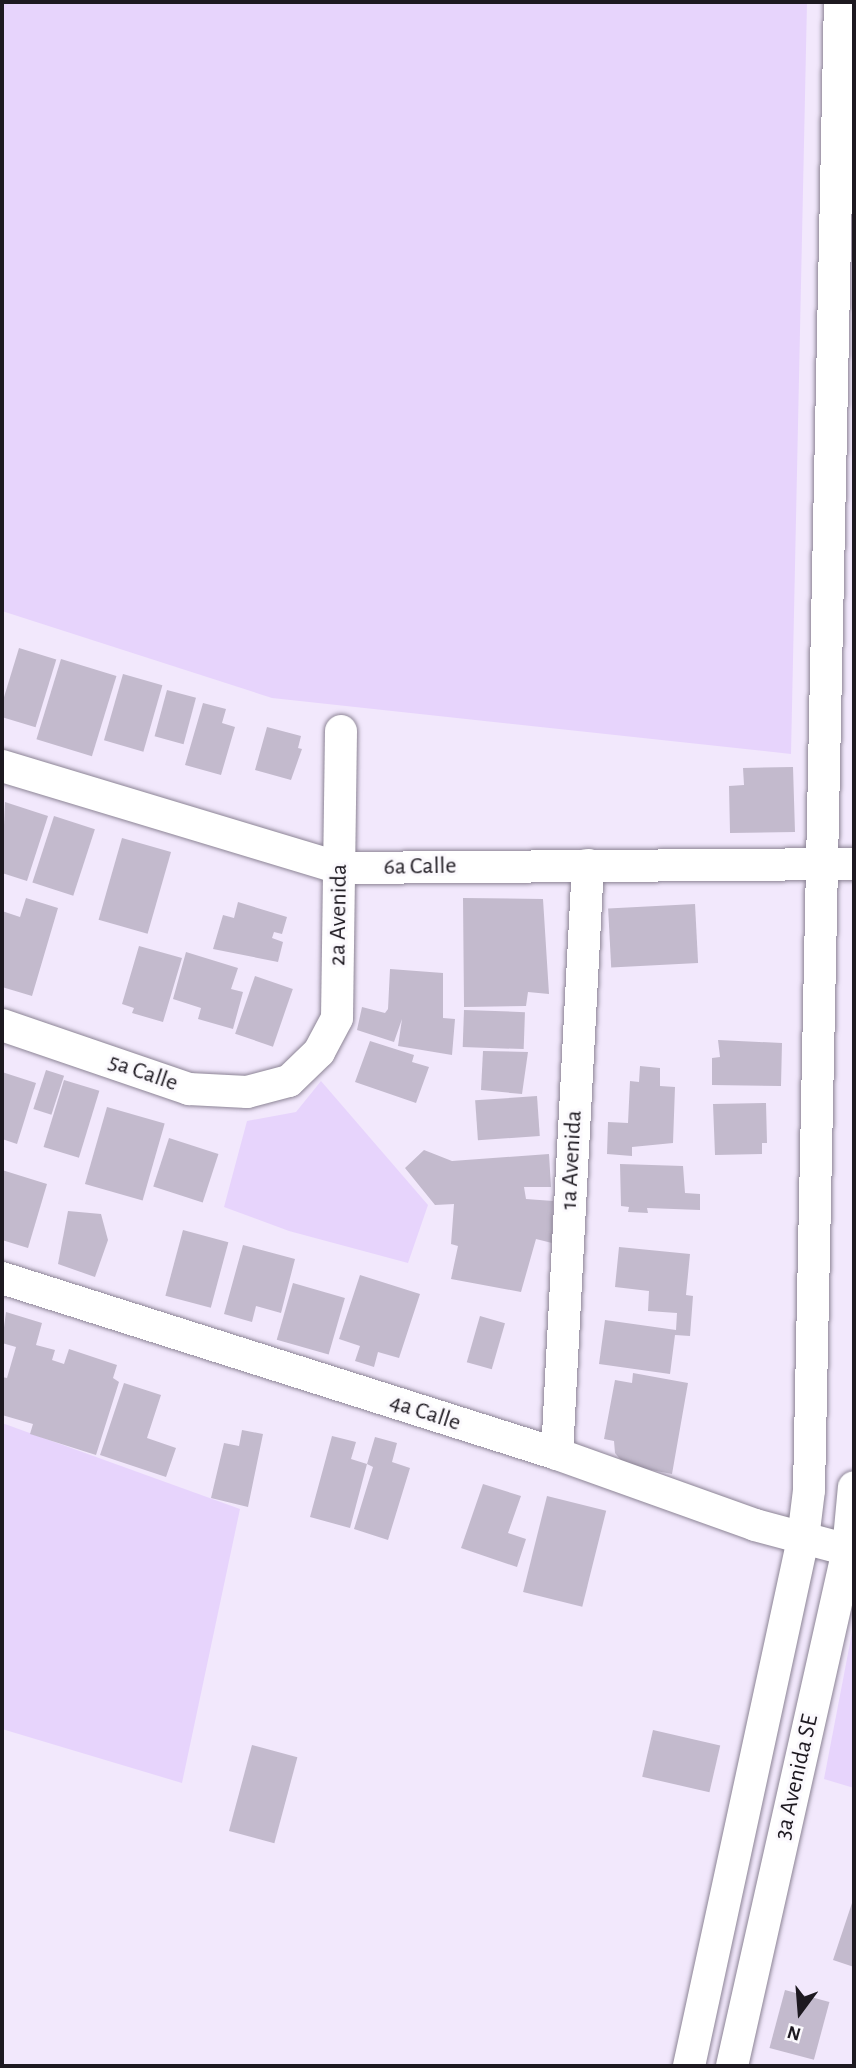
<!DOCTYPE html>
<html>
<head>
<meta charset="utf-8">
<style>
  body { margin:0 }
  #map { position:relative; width:856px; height:2068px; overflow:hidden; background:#f2e8fc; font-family:"Alegreya Sans",sans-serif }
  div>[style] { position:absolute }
  .green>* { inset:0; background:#e7d4fc }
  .building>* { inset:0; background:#c3bacd; transform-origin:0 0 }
  .roads { filter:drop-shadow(0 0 2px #8c8495) drop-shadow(0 0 2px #8c8495) }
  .minor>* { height:32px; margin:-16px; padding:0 16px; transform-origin:16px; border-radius:16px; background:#fff }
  span { translate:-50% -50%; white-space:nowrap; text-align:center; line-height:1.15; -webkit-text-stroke:6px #fbf9fd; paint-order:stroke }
  .street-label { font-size:24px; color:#1d1920 }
  .frame { position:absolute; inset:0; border:4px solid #1d1920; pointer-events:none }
  .north { position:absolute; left:765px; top:1977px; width:70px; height:70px; -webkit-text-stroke:5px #fbf9fd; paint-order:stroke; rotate:196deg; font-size:19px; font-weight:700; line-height:28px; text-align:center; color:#1d1920 }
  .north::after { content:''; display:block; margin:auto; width:24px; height:32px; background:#1d1920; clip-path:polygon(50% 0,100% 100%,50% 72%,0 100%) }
</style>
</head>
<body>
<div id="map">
  <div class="green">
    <div style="clip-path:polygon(2px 2px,807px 2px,791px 754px,272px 698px,2px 611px)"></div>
    <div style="clip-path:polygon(321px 1081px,428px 1205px,408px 1263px,289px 1231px,224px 1207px,247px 1121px,296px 1112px)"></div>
    <div style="clip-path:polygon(2px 1423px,240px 1509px,182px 1783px,2px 1729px)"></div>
    <div style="clip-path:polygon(854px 1622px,854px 1788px,824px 1779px)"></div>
  </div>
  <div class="building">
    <div style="left:19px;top:648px;width:39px;height:71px;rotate:17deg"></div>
    <div style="left:61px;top:659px;width:58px;height:84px;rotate:17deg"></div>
    <div style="left:123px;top:674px;width:41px;height:69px;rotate:16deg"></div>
    <div style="left:167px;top:690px;width:30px;height:48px;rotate:15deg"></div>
    <div style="clip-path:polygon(203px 703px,226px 709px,222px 723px,235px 727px,221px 775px,185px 765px)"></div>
    <div style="clip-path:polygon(267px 727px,301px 736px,298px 748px,302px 749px,291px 780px,255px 770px)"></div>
    <div style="clip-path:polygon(793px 767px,795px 832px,730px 833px,729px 786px,744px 785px,743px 768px)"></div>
    <div style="clip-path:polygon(5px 802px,48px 816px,27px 881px,2px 873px)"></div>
    <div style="left:54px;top:816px;width:43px;height:70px;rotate:18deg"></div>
    <div style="left:122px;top:838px;width:51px;height:85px;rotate:16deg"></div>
    <div style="clip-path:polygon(26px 898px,58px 908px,32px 996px,2px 987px,2px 911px,20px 917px)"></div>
    <div style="clip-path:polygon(463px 898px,543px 899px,549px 994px,528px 992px,526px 1006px,464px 1007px)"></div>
    <div style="clip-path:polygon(238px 902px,287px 917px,282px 934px,274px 932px,272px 938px,283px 942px,278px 962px,213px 949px,223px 915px,234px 918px)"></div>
    <div style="left:695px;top:904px;width:59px;height:87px;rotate:87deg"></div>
    <div style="clip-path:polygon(139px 946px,182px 958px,163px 1022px,132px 1013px,134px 1008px,122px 1004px)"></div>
    <div style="clip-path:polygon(186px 952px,238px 968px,231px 989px,243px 992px,233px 1029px,198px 1019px,201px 1008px,173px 999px)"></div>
    <div style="clip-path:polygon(390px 969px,443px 973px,443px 1018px,455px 1019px,452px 1055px,398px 1046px,402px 1019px,394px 1042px,357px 1030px,362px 1007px,385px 1013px,388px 1009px)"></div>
    <div style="left:255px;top:976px;width:40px;height:61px;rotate:19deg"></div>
    <div style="left:464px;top:1010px;width:61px;height:37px;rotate:2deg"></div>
    <div style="clip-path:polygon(718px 1040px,782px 1043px,781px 1086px,712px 1085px,712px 1058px,720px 1057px)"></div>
    <div style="clip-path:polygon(370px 1041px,414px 1055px,412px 1062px,429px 1067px,416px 1103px,355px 1082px)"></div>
    <div style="clip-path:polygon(483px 1051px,528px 1052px,522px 1094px,481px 1090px)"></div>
    <div style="clip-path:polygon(640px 1066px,660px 1068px,660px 1086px,675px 1087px,673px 1143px,632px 1147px,632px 1156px,607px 1154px,608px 1122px,628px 1123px,630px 1081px,639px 1082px)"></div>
    <div style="left:46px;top:1070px;width:19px;height:41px;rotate:18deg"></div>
    <div style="clip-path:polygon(2px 1072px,36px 1083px,17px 1144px,2px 1139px)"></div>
    <div style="left:64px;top:1080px;width:37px;height:70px;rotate:17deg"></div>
    <div style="left:537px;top:1096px;width:40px;height:62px;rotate:86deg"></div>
    <div style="clip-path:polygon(766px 1103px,767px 1143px,762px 1143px,762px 1154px,715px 1155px,713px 1104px)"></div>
    <div style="left:107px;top:1107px;width:60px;height:80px;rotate:16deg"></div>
    <div style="left:169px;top:1138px;width:52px;height:51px;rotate:18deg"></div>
    <div style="clip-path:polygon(424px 1150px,452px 1161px,549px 1154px,551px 1187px,524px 1187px,526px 1199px,553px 1201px,552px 1243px,536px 1239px,521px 1292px,451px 1279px,458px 1246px,451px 1244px,454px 1204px,435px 1205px,405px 1168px)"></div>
    <div style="clip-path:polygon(620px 1164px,683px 1166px,685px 1193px,700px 1194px,700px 1210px,647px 1208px,648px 1213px,628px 1212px,629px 1207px,621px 1206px)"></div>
    <div style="clip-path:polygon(2px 1170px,47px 1184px,28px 1248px,2px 1240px)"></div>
    <div style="clip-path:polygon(68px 1211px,101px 1214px,108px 1240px,95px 1277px,58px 1264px)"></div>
    <div style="left:183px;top:1230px;width:47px;height:68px;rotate:15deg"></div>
    <div style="clip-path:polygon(243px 1245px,295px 1259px,281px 1313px,256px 1306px,252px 1322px,224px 1314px)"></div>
    <div style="clip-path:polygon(619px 1247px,690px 1254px,686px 1295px,693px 1296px,690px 1336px,675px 1335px,670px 1374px,599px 1364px,605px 1320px,676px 1330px,677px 1313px,648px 1311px,649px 1291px,615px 1287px)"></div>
    <div style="clip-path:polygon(360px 1275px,420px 1294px,399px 1358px,378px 1352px,374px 1367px,355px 1361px,360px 1346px,339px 1339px)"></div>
    <div style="left:293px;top:1283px;width:54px;height:59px;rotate:16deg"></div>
    <div style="clip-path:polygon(6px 1312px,42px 1323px,36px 1345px,55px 1350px,52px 1360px,64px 1364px,69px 1349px,117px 1365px,113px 1378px,119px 1382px,96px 1455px,30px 1434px,33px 1424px,2px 1415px,2px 1377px,7px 1378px,16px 1347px,2px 1343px)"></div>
    <div style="left:480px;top:1316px;width:26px;height:48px;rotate:16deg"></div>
    <div style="clip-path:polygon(633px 1373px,688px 1383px,672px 1474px,625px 1465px,615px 1453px,614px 1441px,604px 1439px,615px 1380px,632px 1383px)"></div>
    <div style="clip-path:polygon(124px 1383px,161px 1395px,147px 1438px,176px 1448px,166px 1477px,100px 1455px)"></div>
    <div style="clip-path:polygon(242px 1430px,263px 1434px,248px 1507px,211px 1498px,224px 1443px,239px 1446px)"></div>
    <div style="clip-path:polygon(332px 1436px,356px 1442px,351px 1459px,367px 1464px,375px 1437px,397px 1443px,392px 1462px,410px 1468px,388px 1540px,354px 1529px,373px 1467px,367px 1464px,350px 1528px,310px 1517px)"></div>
    <div style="clip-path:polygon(483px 1484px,521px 1496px,508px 1533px,526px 1539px,517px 1567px,461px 1548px)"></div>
    <div style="left:547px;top:1496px;width:61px;height:99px;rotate:14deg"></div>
    <div style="left:653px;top:1730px;width:69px;height:48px;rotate:13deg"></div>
    <div style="left:252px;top:1745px;width:47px;height:89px;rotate:15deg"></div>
    <div style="clip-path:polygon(854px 1897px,854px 1967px,833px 1960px)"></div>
    <div style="left:785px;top:1990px;width:46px;height:60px;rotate:15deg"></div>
  </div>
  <div class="roads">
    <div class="minor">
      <div style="left:2px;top:766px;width:353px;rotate:16.8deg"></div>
      <div style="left:340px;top:868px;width:514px;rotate:-0.45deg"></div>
      <div style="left:2px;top:1025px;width:198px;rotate:18.9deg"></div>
      <div style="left:189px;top:1089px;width:58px;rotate:3deg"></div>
      <div style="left:247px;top:1092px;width:43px;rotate:-14.7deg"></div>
      <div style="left:289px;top:1081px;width:42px;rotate:-44deg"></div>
      <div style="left:319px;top:1052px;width:38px;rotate:-62deg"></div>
      <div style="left:337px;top:1018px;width:287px;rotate:-89.2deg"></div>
      <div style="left:2px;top:1278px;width:582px;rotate:17.59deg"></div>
      <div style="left:557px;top:1454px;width:210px;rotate:19.7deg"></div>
      <div style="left:755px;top:1525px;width:96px;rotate:15deg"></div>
      <div style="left:557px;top:1454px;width:590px;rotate:-86.99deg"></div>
      <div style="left:689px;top:2066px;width:539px;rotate:-77.79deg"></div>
      <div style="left:803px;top:1539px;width:49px;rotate:-83deg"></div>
      <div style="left:809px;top:1490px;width:1488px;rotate:-88.81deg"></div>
      <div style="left:732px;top:2066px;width:529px;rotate:-77.33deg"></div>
      <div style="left:848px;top:1550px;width:63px;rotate:-84.6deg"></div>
    </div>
  </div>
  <div class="street-label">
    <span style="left:420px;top:867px;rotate:-1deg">6a Calle</span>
    <span style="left:339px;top:915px;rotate:-89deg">2a Avenida</span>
    <span style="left:143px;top:1073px;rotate:19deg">5a Calle</span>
    <span style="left:572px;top:1160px;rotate:-87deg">1a Avenida</span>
    <span style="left:425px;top:1413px;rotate:18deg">4a Calle</span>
    <span style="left:797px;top:1777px;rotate:-77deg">3a Avenida SE</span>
  </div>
  <div class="frame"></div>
  <div class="north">N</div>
</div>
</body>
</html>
